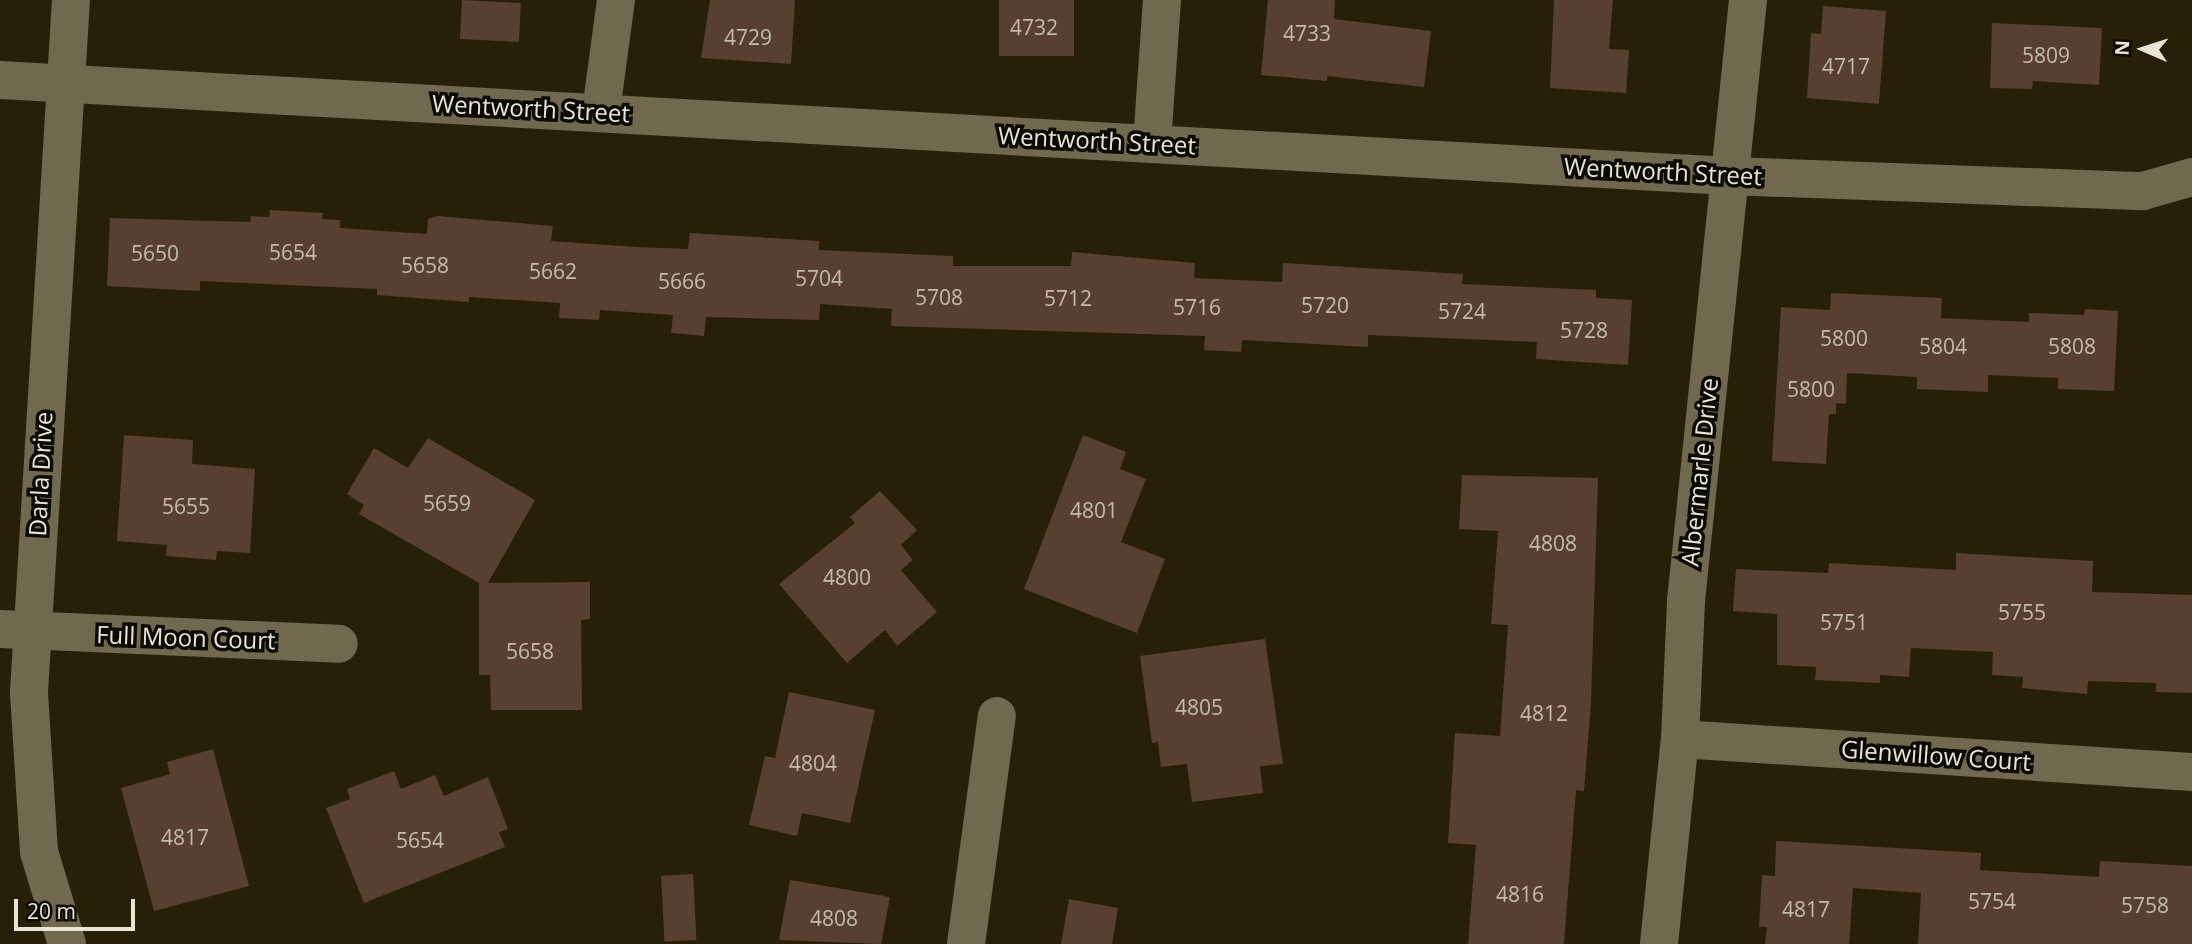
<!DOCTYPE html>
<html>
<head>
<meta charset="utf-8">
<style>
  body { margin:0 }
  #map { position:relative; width:2192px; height:944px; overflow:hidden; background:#271f07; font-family:"Open Sans",sans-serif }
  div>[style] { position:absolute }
  .building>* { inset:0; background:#574031; transform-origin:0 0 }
  .minor>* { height:38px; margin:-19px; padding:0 19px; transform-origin:19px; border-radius:19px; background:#71694f }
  span { translate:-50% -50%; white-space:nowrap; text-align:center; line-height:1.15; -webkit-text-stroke:7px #0d0a03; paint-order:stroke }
  .number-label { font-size:21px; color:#c4bbad }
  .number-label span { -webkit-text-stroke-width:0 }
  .street-label { font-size:24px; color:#e9e4d6 }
  .north { position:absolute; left:2108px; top:14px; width:70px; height:70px; -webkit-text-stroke:5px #0d0a03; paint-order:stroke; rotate:273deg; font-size:19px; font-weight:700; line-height:28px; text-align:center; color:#e9e4d6 }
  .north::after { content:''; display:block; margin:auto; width:24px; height:32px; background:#e9e4d6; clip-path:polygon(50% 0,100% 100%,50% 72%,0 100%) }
  .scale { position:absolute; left:14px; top:899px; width:121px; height:32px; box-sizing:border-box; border:4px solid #e9e4d6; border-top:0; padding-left:9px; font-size:21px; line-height:24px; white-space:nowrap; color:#e9e4d6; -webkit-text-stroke:5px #0d0a03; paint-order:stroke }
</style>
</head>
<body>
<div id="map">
  <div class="building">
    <div style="left:462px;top:0;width:59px;height:39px;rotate:3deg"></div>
    <div style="clip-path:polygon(710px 0,795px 0,791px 64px,701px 58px)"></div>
    <div style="left:999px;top:0;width:75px;height:56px"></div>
    <div style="clip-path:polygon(1268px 0,1335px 0,1334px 19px,1431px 31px,1424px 87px,1327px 76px,1327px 81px,1261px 75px)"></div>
    <div style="clip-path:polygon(1554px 0,1613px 0,1609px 49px,1629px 50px,1626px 93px,1550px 88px)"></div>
    <div style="clip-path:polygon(1823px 6px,1886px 11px,1879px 104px,1807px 98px,1811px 33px,1821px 34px)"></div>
    <div style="clip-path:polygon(1992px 23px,2102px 28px,2099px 85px,2033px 81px,2032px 89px,1990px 88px)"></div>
    <div style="clip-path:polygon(270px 210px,323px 213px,322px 219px,340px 220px,340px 228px,427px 234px,428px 219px,438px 216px,553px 226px,551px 241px,637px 247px,688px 249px,690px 233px,819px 241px,819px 250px,953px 256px,953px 266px,1071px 266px,1072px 252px,1195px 263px,1194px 278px,1282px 282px,1283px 263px,1463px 274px,1462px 284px,1596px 290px,1596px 298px,1632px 300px,1628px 365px,1536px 359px,1537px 342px,1368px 335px,1368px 347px,1242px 340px,1241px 352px,1204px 350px,1205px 336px,891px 326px,892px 309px,820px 304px,819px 320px,706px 317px,704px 336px,671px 333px,673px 315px,600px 310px,599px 320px,559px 318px,560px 303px,469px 297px,469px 302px,377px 295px,377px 289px,200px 281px,200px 291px,107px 286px,110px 218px,250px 222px,251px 216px,269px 217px)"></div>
    <div style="clip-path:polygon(1831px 293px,1942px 298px,1941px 318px,2029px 322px,2029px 313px,2084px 315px,2085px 309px,2118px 311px,2114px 391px,2058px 389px,2058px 378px,1988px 375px,1988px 392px,1917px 389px,1917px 377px,1847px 373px,1846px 404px,1836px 403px,1836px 414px,1829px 414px,1826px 464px,1772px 461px,1781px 307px,1830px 310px)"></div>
    <div style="clip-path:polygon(124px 435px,193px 440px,192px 464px,255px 469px,250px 553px,217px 551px,216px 560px,166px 556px,167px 545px,117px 541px)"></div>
    <div style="clip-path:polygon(1083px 435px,1126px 452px,1120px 469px,1146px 479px,1121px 542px,1165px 559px,1137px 633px,1024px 589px)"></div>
    <div style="clip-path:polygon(428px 438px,535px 500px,488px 583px,590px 582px,590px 619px,581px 620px,582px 710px,491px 710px,490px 675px,479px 675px,479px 583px,359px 514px,364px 505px,347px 494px,374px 448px,408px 468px)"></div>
    <div style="clip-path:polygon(1462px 475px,1598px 478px,1591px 703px,1584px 791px,1576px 790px,1564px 944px,1468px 944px,1476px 845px,1448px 843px,1455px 733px,1500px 736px,1508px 625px,1491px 624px,1498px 531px,1459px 529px)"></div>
    <div style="clip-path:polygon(880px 491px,917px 530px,901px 545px,913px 560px,901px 570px,937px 612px,897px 646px,885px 630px,847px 663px,779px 584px,855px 523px,850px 517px)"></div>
    <div style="clip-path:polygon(1956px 553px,2093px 561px,2092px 592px,2192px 595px,2192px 693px,2156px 692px,2156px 683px,2088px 681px,2087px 694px,2022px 688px,2023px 677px,1992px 675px,1993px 652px,1911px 648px,1909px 677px,1880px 675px,1880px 683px,1815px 680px,1816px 667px,1777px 665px,1777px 614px,1733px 611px,1736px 569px,1828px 573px,1829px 563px,1956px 570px)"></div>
    <div style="clip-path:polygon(1265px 639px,1283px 764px,1260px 766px,1263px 793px,1192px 802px,1187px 764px,1161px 767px,1158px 742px,1152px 743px,1140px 656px)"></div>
    <div style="clip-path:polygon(789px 692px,875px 710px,850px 823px,802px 813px,797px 836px,749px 825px,765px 756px,775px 758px)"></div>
    <div style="clip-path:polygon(213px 749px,249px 886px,154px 911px,121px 788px,170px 774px,167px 762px)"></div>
    <div style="clip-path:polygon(394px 771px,401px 789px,435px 775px,444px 796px,488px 777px,508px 829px,499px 832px,505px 847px,364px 903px,326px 808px,350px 799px,347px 789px)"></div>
    <div style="clip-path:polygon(1776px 841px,1981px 853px,1980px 870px,2099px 877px,2100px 861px,2192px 866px,2192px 944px,1918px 944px,1921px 893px,1853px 888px,1849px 944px,1765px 944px,1767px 927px,1759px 927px,1762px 875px,1775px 876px)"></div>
    <div style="left:693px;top:874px;width:66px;height:32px;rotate:87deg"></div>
    <div style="clip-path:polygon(790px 880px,890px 897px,881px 944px,779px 940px)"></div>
    <div style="clip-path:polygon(1069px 899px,1118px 908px,1112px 944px,1061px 944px)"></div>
  </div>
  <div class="minor">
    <div style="left:0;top:80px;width:1732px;rotate:3.18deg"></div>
    <div style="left:1729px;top:176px;width:414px;rotate:2.1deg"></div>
    <div style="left:2143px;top:191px;width:51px;rotate:-15.9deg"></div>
    <div style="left:601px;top:111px;width:112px;rotate:-82.3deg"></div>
    <div style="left:1152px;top:143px;width:143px;rotate:-86deg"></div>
    <div style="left:0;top:629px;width:339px;rotate:2.5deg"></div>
    <div style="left:1680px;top:739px;width:513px;rotate:3.69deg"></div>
    <div style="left:67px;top:944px;width:96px;rotate:-106.9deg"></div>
    <div style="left:39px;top:852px;width:160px;rotate:-93.6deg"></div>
    <div style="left:29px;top:692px;width:693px;rotate:-86.53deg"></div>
    <div style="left:966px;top:944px;width:230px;rotate:-82.3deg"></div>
    <div style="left:1659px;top:944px;width:206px;rotate:-84.2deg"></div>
    <div style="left:1680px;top:739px;width:138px;rotate:-87.5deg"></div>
    <div style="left:1686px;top:601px;width:604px;rotate:-84.11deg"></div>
  </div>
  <div class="number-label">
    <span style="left:1034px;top:27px">4732</span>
    <span style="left:1307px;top:33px">4733</span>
    <span style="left:748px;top:37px">4729</span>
    <span style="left:2046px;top:55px">5809</span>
    <span style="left:1846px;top:66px">4717</span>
    <span style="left:293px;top:252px">5654</span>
    <span style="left:155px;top:253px">5650</span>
    <span style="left:425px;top:265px">5658</span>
    <span style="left:553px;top:271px">5662</span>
    <span style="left:819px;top:278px">5704</span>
    <span style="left:682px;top:281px">5666</span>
    <span style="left:939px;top:297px">5708</span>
    <span style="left:1068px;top:298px">5712</span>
    <span style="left:1325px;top:305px">5720</span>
    <span style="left:1197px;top:307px">5716</span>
    <span style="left:1462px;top:311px">5724</span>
    <span style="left:1584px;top:330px">5728</span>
    <span style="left:1844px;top:338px">5800</span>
    <span style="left:1943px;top:346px">5804</span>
    <span style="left:2072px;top:346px">5808</span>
    <span style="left:1811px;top:389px">5800</span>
    <span style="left:447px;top:503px">5659</span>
    <span style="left:186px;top:506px">5655</span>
    <span style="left:1094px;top:510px">4801</span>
    <span style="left:1553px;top:543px">4808</span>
    <span style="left:847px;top:577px">4800</span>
    <span style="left:2022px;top:612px">5755</span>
    <span style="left:1844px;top:622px">5751</span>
    <span style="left:530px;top:651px">5658</span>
    <span style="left:1199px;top:707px">4805</span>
    <span style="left:1544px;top:713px">4812</span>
    <span style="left:813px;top:763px">4804</span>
    <span style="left:185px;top:837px">4817</span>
    <span style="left:420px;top:840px">5654</span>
    <span style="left:1520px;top:894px">4816</span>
    <span style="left:1992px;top:901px">5754</span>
    <span style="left:2145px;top:905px">5758</span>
    <span style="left:1806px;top:909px">4817</span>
    <span style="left:834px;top:918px">4808</span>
  </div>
  <div class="street-label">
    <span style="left:531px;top:108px;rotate:3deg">Wentworth Street</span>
    <span style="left:1097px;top:140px;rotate:3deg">Wentworth Street</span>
    <span style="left:1663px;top:171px;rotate:3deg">Wentworth Street</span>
    <span style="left:1699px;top:472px;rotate:-84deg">Albermarle Drive</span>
    <span style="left:40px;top:474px;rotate:-87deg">Darla Drive</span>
    <span style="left:186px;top:637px;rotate:2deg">Full Moon Court</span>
    <span style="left:1936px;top:755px;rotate:4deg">Glenwillow Court</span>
  </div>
  <div class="north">N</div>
  <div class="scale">20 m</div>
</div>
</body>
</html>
